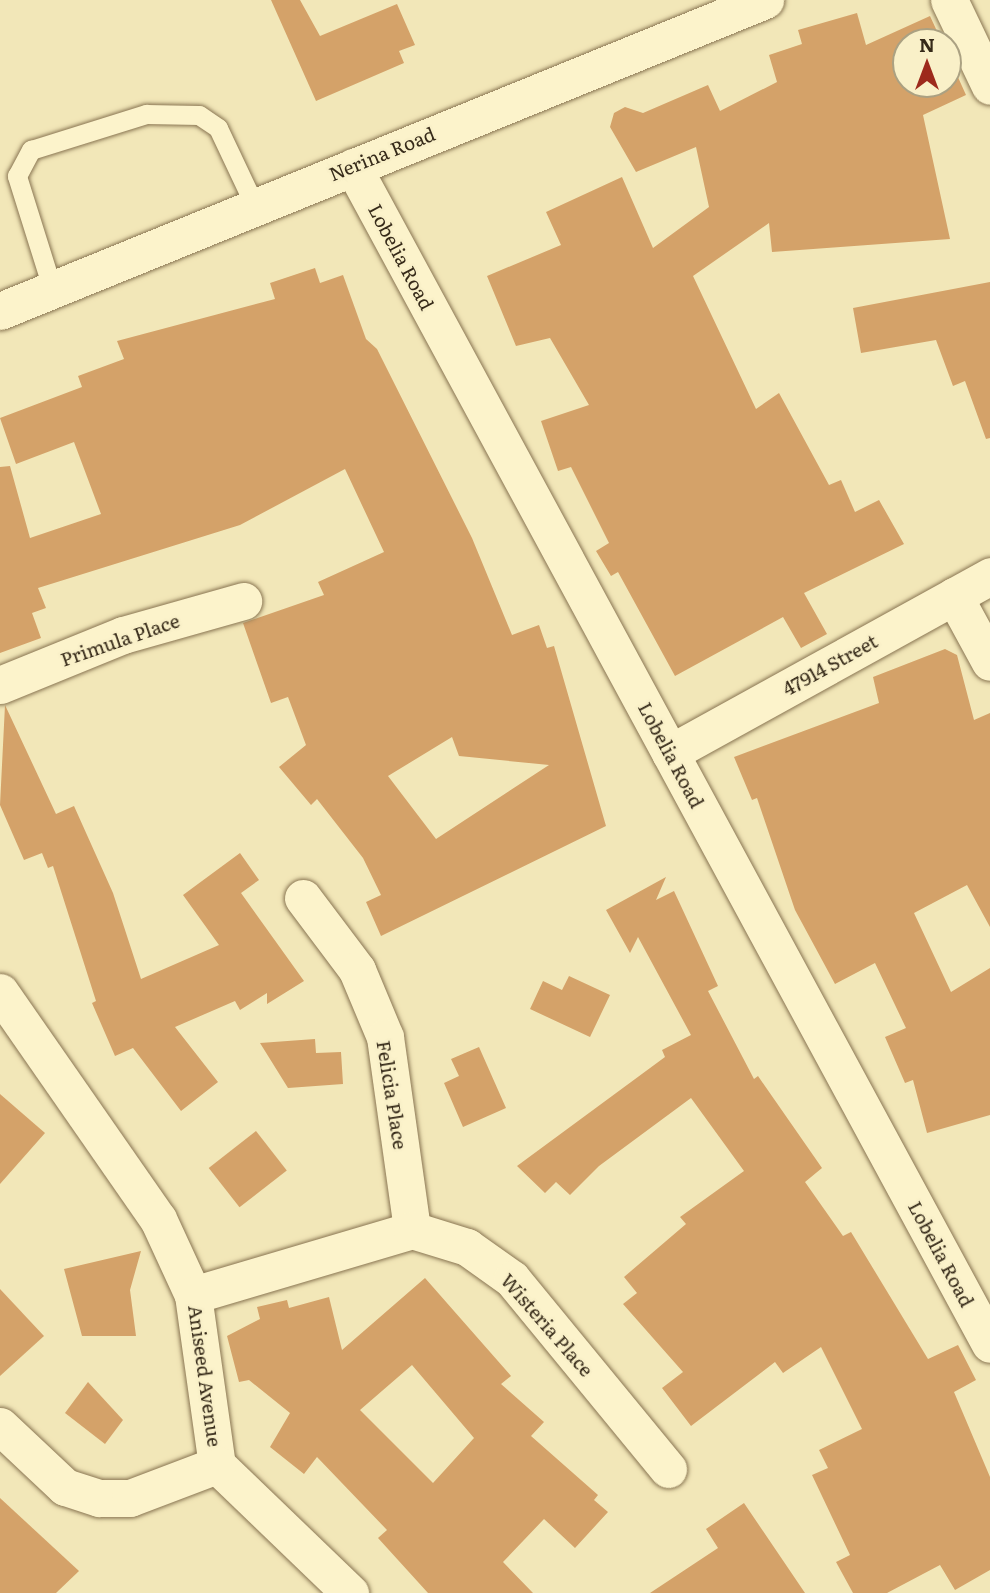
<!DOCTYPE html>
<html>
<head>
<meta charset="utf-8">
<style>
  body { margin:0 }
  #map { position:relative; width:990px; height:1593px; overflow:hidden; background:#f2e7b8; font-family:Literata,serif }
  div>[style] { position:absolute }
  .building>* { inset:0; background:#d4a269; transform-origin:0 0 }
  .roads { filter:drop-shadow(0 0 2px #897552) drop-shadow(0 0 2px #897552) }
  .service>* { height:19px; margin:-9.5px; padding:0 9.5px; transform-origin:9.5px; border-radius:9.5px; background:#fcf3cb }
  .minor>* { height:37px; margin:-18.5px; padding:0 18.5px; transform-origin:18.5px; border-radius:18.5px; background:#fcf3cb }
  span { translate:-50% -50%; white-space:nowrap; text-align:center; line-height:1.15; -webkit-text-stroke:5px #f9f0c8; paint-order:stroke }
  .street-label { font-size:19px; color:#362a19 }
  .north { position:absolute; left:892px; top:28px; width:70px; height:70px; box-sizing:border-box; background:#f9f0c8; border:2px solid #aba182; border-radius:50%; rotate:0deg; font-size:19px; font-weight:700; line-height:28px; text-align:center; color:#362a19 }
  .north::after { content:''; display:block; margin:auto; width:24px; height:32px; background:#9d2a1c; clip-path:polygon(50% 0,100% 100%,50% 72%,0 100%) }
</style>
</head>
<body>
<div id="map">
  <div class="building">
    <div style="clip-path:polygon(271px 0,300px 0,320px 36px,397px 4px,415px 45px,399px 51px,404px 63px,316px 101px)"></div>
    <div style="clip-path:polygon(857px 13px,866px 45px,930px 16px,942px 42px,906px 42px,906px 84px,948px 84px,948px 55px,966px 95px,923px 115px,950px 239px,772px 252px,769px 223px,693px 276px,756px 409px,779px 393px,829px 485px,841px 480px,855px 512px,879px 500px,904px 544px,804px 593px,827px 634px,801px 648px,783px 617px,675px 676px,618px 572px,611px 576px,596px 551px,609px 543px,571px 467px,558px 471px,541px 421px,589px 405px,550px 338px,516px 346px,487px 276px,561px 245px,546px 212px,622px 177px,653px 248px,709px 207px,696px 147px,636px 172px,610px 127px,614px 113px,625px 107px,643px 113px,708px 85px,720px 111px,777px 82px,769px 55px,802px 44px,798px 30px)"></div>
    <div style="clip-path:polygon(evenodd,315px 268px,320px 283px,343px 275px,366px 339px,377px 349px,472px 538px,512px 635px,539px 625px,547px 648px,554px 646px,606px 826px,381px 936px,366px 902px,381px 895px,363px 858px,317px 799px,311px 805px,279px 767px,306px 745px,288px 697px,271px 703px,243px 623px,324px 595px,318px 582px,384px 552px,345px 469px,240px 525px,38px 588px,46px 608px,32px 613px,41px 638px,0 653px,0 467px,10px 466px,30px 538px,101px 514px,74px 442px,16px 464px,0 418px,82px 387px,78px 376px,124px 359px,117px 341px,275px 299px,270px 283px,315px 268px,452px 737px,459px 756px,549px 765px,436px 839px,388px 776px,452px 737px)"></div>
    <div style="clip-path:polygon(990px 282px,990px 438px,986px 439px,965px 381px,953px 386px,936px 340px,861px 353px,853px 308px)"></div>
    <div style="clip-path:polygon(945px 649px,957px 655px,974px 720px,990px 713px,990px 927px,967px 885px,914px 913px,951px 992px,990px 968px,990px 1115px,927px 1133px,913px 1080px,905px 1083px,885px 1037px,906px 1028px,875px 963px,835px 984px,795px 910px,757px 798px,752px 800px,734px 757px,879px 703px,873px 677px)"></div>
    <div style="clip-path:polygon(5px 705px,56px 814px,74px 806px,113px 893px,141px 979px,219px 945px,183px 895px,240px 853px,259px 880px,241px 893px,304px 981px,267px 1004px,267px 993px,240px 1010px,235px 1001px,175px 1027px,218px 1082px,181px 1111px,133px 1048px,115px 1056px,92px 1003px,96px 1001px,53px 866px,48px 868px,42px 853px,24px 860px,0 805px)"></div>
    <div style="clip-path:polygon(666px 877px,656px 900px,674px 891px,718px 986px,708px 991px,754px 1079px,758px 1076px,822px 1168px,805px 1182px,843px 1236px,851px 1232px,928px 1359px,958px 1345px,976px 1380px,954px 1392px,990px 1477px,990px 1570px,955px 1590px,940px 1565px,887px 1593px,853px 1593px,836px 1562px,850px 1555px,812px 1475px,828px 1468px,819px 1450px,862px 1429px,821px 1347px,783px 1373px,775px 1362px,691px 1426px,662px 1388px,683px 1372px,623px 1304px,637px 1293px,624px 1277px,686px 1224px,680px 1217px,744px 1171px,691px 1098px,599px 1166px,570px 1195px,556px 1182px,545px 1193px,517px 1166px,665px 1057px,662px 1050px,691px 1035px,638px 937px,630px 953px,606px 910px)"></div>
    <div style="clip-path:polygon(569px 976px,610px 995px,590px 1037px,530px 1009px,543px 981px,562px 990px)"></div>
    <div style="clip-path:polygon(315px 1039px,316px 1053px,341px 1052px,343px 1084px,288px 1088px,260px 1043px)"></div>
    <div style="clip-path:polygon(479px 1047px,506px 1108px,463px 1127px,444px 1083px,459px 1076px,451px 1059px)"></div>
    <div style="clip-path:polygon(0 1094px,45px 1133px,0 1184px)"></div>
    <div style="left:256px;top:1131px;width:50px;height:60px;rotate:52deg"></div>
    <div style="clip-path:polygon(141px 1251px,130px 1290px,136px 1336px,82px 1336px,64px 1269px)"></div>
    <div style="clip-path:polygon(evenodd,425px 1278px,511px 1376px,501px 1384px,544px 1422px,531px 1436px,598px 1495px,594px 1500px,608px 1512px,575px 1548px,544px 1519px,503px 1562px,533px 1593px,428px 1593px,378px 1538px,387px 1530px,317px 1457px,304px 1474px,270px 1447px,290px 1413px,249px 1380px,239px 1382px,227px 1336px,260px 1319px,257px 1307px,287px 1300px,289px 1308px,329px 1297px,342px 1350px,425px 1278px,412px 1365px,474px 1438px,433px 1483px,360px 1410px,412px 1365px)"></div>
    <div style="clip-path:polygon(0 1289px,44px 1336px,0 1376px)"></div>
    <div style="clip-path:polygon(88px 1382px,123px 1420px,105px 1444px,65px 1413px)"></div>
    <div style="clip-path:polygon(0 1498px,79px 1571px,56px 1593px,0 1593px)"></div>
    <div style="clip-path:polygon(744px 1503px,805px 1593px,650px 1593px,718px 1548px,706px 1529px)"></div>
  </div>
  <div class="roads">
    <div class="service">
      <div style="left:53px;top:291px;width:121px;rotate:-107.4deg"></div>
      <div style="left:17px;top:176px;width:30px;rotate:-62deg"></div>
      <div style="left:31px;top:150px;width:121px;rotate:-17.4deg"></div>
      <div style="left:146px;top:114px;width:53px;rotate:1.1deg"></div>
      <div style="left:199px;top:115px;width:23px;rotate:34deg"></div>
      <div style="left:218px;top:128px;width:84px;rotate:64.7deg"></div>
    </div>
    <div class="minor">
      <div style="left:949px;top:0;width:95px;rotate:64.5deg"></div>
      <div style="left:353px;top:167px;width:1338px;rotate:61.58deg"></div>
      <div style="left:0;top:311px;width:826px;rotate:-22.12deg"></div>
      <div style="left:954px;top:596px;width:75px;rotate:61.4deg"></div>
      <div style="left:0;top:685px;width:133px;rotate:-22.1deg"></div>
      <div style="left:123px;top:635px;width:125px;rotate:-15.8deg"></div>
      <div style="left:670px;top:753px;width:366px;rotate:-28.9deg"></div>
      <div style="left:303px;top:898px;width:90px;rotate:53.1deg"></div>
      <div style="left:357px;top:970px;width:73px;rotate:67.3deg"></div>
      <div style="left:385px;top:1037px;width:195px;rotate:82deg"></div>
      <div style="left:0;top:992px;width:277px;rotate:55.2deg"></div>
      <div style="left:158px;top:1219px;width:84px;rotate:65.3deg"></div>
      <div style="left:193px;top:1295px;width:172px;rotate:82deg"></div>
      <div style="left:217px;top:1465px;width:185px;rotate:43.9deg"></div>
      <div style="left:193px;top:1295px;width:228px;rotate:-16.5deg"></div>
      <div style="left:412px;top:1230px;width:58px;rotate:17.2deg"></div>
      <div style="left:467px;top:1247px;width:55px;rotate:35.4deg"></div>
      <div style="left:512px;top:1279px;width:246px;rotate:50.6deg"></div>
      <div style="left:0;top:1426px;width:89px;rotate:43.2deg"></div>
      <div style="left:65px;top:1487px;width:36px;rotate:18deg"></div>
      <div style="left:99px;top:1498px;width:31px"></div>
      <div style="left:130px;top:1498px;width:93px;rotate:-20.8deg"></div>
    </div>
  </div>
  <div class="street-label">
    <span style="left:382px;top:154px;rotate:-22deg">Nerina Road</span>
    <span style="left:401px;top:257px;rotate:62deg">Lobelia Road</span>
    <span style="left:120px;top:640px;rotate:-19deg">Primula Place</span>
    <span style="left:830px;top:665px;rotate:-29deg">47914 Street</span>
    <span style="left:671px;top:755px;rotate:62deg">Lobelia Road</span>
    <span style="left:392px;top:1095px;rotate:81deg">Felicia Place</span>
    <span style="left:941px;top:1254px;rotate:62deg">Lobelia Road</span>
    <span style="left:547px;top:1325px;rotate:49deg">Wisteria Place</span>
    <span style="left:205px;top:1376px;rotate:82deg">Aniseed Avenue</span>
  </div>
  <div class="north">N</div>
</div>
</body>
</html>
